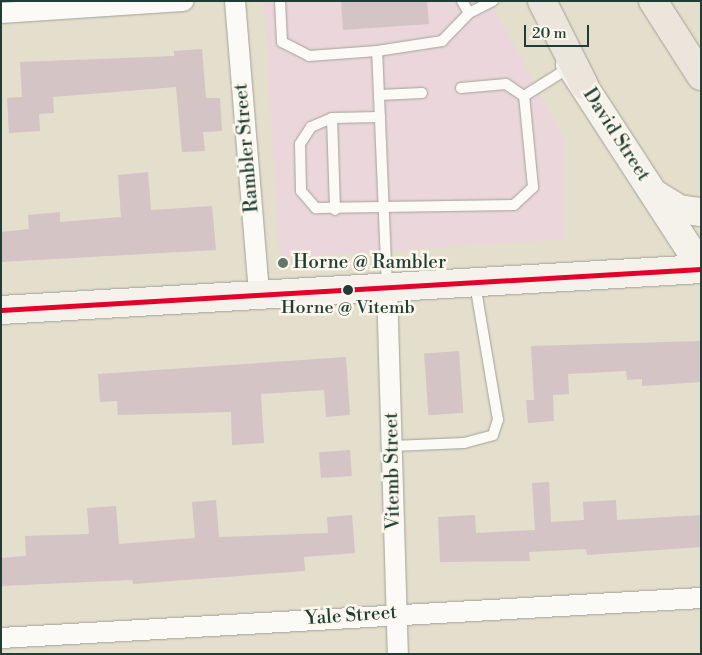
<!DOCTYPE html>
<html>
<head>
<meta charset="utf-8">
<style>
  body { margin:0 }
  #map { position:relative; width:702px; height:655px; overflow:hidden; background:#e4decc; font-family:"Libre Bodoni",serif }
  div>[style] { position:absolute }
  .built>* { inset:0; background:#ead6db }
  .building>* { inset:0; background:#d4c4c5; transform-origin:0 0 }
  .roads { filter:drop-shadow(0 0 1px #a2a297) drop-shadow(0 0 1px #a2a297) }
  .lane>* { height:10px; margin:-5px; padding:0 5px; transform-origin:5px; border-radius:5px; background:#fbfaf7 }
  .street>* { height:20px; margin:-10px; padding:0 10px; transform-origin:10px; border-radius:10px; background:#fbfaf7 }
  .secondary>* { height:28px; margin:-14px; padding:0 14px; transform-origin:14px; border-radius:14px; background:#f5f2ec }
  .highway>* { height:28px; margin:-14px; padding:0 14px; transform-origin:14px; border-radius:14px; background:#ece5dc }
  .bus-1>* { height:5px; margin:-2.5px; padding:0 2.5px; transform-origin:2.5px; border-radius:2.5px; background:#e4002b }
  .dots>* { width:14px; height:14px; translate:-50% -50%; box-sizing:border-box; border:2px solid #fbf7ec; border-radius:50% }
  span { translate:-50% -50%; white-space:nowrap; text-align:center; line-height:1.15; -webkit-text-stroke:5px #fbf7ec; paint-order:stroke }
  .bus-label { font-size:18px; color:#1f3d34 }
  .street-label { font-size:19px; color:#1f3d34 }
  .poi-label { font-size:19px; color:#1f3d34 }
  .left { translate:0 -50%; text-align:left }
  .frame { position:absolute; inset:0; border:2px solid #1f3d34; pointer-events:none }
  .scale { position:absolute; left:524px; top:25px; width:65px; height:22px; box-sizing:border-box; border:2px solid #1f3d34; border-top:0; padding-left:6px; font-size:15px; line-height:18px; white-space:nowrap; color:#1f3d34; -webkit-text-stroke:4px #fbf7ec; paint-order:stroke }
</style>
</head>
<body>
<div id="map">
  <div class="built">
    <div style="clip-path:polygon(264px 1px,490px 1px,563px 137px,564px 239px,280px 258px)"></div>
  </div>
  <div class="building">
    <div style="clip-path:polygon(341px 1px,427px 1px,429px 24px,343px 30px)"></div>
    <div style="clip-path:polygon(202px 49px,206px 98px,220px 98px,222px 131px,203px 132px,205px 151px,182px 152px,176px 87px,53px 97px,54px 113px,39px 114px,40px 131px,9px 133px,7px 98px,22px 97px,20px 62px,174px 56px,174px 51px)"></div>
    <div style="clip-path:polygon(148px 172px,151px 210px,212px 206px,216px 250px,1px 262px,1px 232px,29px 229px,28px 215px,60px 212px,60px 222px,121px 217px,118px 175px)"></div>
    <div style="clip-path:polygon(701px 341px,701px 382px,642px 386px,642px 379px,627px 380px,626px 371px,568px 374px,569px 394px,553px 395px,554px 421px,528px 423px,526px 400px,534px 400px,531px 346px)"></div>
    <div style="left:459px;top:351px;width:62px;height:35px;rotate:86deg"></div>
    <div style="clip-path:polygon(346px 357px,350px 415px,326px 417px,324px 390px,261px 394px,264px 443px,232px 445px,231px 412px,118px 415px,117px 401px,100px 402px,98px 374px)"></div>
    <div style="left:350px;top:450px;width:26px;height:31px;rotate:86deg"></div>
    <div style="clip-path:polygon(549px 482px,551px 522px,584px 520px,583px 502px,616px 500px,617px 520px,701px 515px,701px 547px,587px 555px,586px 549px,529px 552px,530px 561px,440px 562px,438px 517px,475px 515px,476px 533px,535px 530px,532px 483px)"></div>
    <div style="clip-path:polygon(216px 500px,219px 537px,328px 533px,327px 517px,352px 515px,355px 553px,304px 557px,305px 571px,133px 584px,132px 580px,1px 586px,1px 558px,26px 556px,25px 536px,89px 534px,87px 508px,116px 506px,119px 544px,195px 538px,192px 502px)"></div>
  </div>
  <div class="roads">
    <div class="lane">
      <div style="left:280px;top:1px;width:41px;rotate:87.2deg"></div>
      <div style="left:282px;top:42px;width:30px;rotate:27deg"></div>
      <div style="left:309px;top:56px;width:68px;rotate:-4.2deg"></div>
      <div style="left:462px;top:1px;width:14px;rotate:60deg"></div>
      <div style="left:469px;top:13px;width:27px;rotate:-27deg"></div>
      <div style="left:461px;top:88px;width:45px;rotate:-5.1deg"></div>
      <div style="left:506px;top:84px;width:22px;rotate:34deg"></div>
      <div style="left:380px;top:95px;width:42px;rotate:-2.7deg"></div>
      <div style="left:524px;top:96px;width:54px;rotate:-32.2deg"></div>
      <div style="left:380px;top:117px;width:48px;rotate:178.8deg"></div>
      <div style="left:332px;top:118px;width:23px;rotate:157deg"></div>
      <div style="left:311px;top:127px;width:20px;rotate:123deg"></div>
      <div style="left:300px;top:144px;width:47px;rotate:88.8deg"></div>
      <div style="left:301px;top:191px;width:23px;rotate:49deg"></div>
      <div style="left:316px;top:208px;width:198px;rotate:-0.9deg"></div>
      <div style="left:514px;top:205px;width:26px;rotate:-43deg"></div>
      <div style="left:533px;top:187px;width:91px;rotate:-95.6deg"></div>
      <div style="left:332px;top:118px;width:92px;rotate:88.1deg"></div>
      <div style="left:387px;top:287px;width:236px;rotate:-92.4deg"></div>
      <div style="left:377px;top:51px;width:66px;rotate:-8.7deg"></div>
      <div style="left:442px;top:41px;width:39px;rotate:-46deg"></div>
      <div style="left:393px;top:446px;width:71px;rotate:-2.4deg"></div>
      <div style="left:464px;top:443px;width:30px;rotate:-15deg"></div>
      <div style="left:493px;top:435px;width:16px;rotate:-72deg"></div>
      <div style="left:498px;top:420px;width:138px;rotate:-99.6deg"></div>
    </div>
    <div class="street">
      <div style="left:235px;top:1px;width:295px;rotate:85.3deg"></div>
      <div style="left:1px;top:13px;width:183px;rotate:-3.8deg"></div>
      <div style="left:387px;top:288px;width:366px;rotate:88.3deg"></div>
      <div style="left:1px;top:638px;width:701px;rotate:-3.27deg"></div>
    </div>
    <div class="secondary">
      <div style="left:570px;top:65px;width:241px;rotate:57deg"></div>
      <div style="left:655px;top:194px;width:28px;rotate:32deg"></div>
      <div style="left:679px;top:209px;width:22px;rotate:8deg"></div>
      <div style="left:1px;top:310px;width:701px;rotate:-3.35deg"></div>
    </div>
    <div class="highway">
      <div style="left:542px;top:1px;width:94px;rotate:63.4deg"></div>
      <div style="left:653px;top:1px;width:89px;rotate:57.4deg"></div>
    </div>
  </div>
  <div class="bus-1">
    <div style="left:1px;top:310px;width:701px;rotate:-3.35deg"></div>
  </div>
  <div class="dots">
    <div style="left:283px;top:263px;background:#647569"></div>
    <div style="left:348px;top:290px;background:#1f3d34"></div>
  </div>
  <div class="bus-label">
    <span style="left:348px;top:308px">Horne @ Vitemb</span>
  </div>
  <div class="street-label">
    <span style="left:616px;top:135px;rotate:57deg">David Street</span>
    <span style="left:247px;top:148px;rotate:-95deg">Rambler Street</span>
    <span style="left:393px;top:471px;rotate:-91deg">Vitemb Street</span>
    <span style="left:351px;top:616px;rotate:-4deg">Yale Street</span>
  </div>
  <div class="poi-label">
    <span class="left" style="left:293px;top:263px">Horne @ Rambler</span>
  </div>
  <div class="frame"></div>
  <div class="scale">20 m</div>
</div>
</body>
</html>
